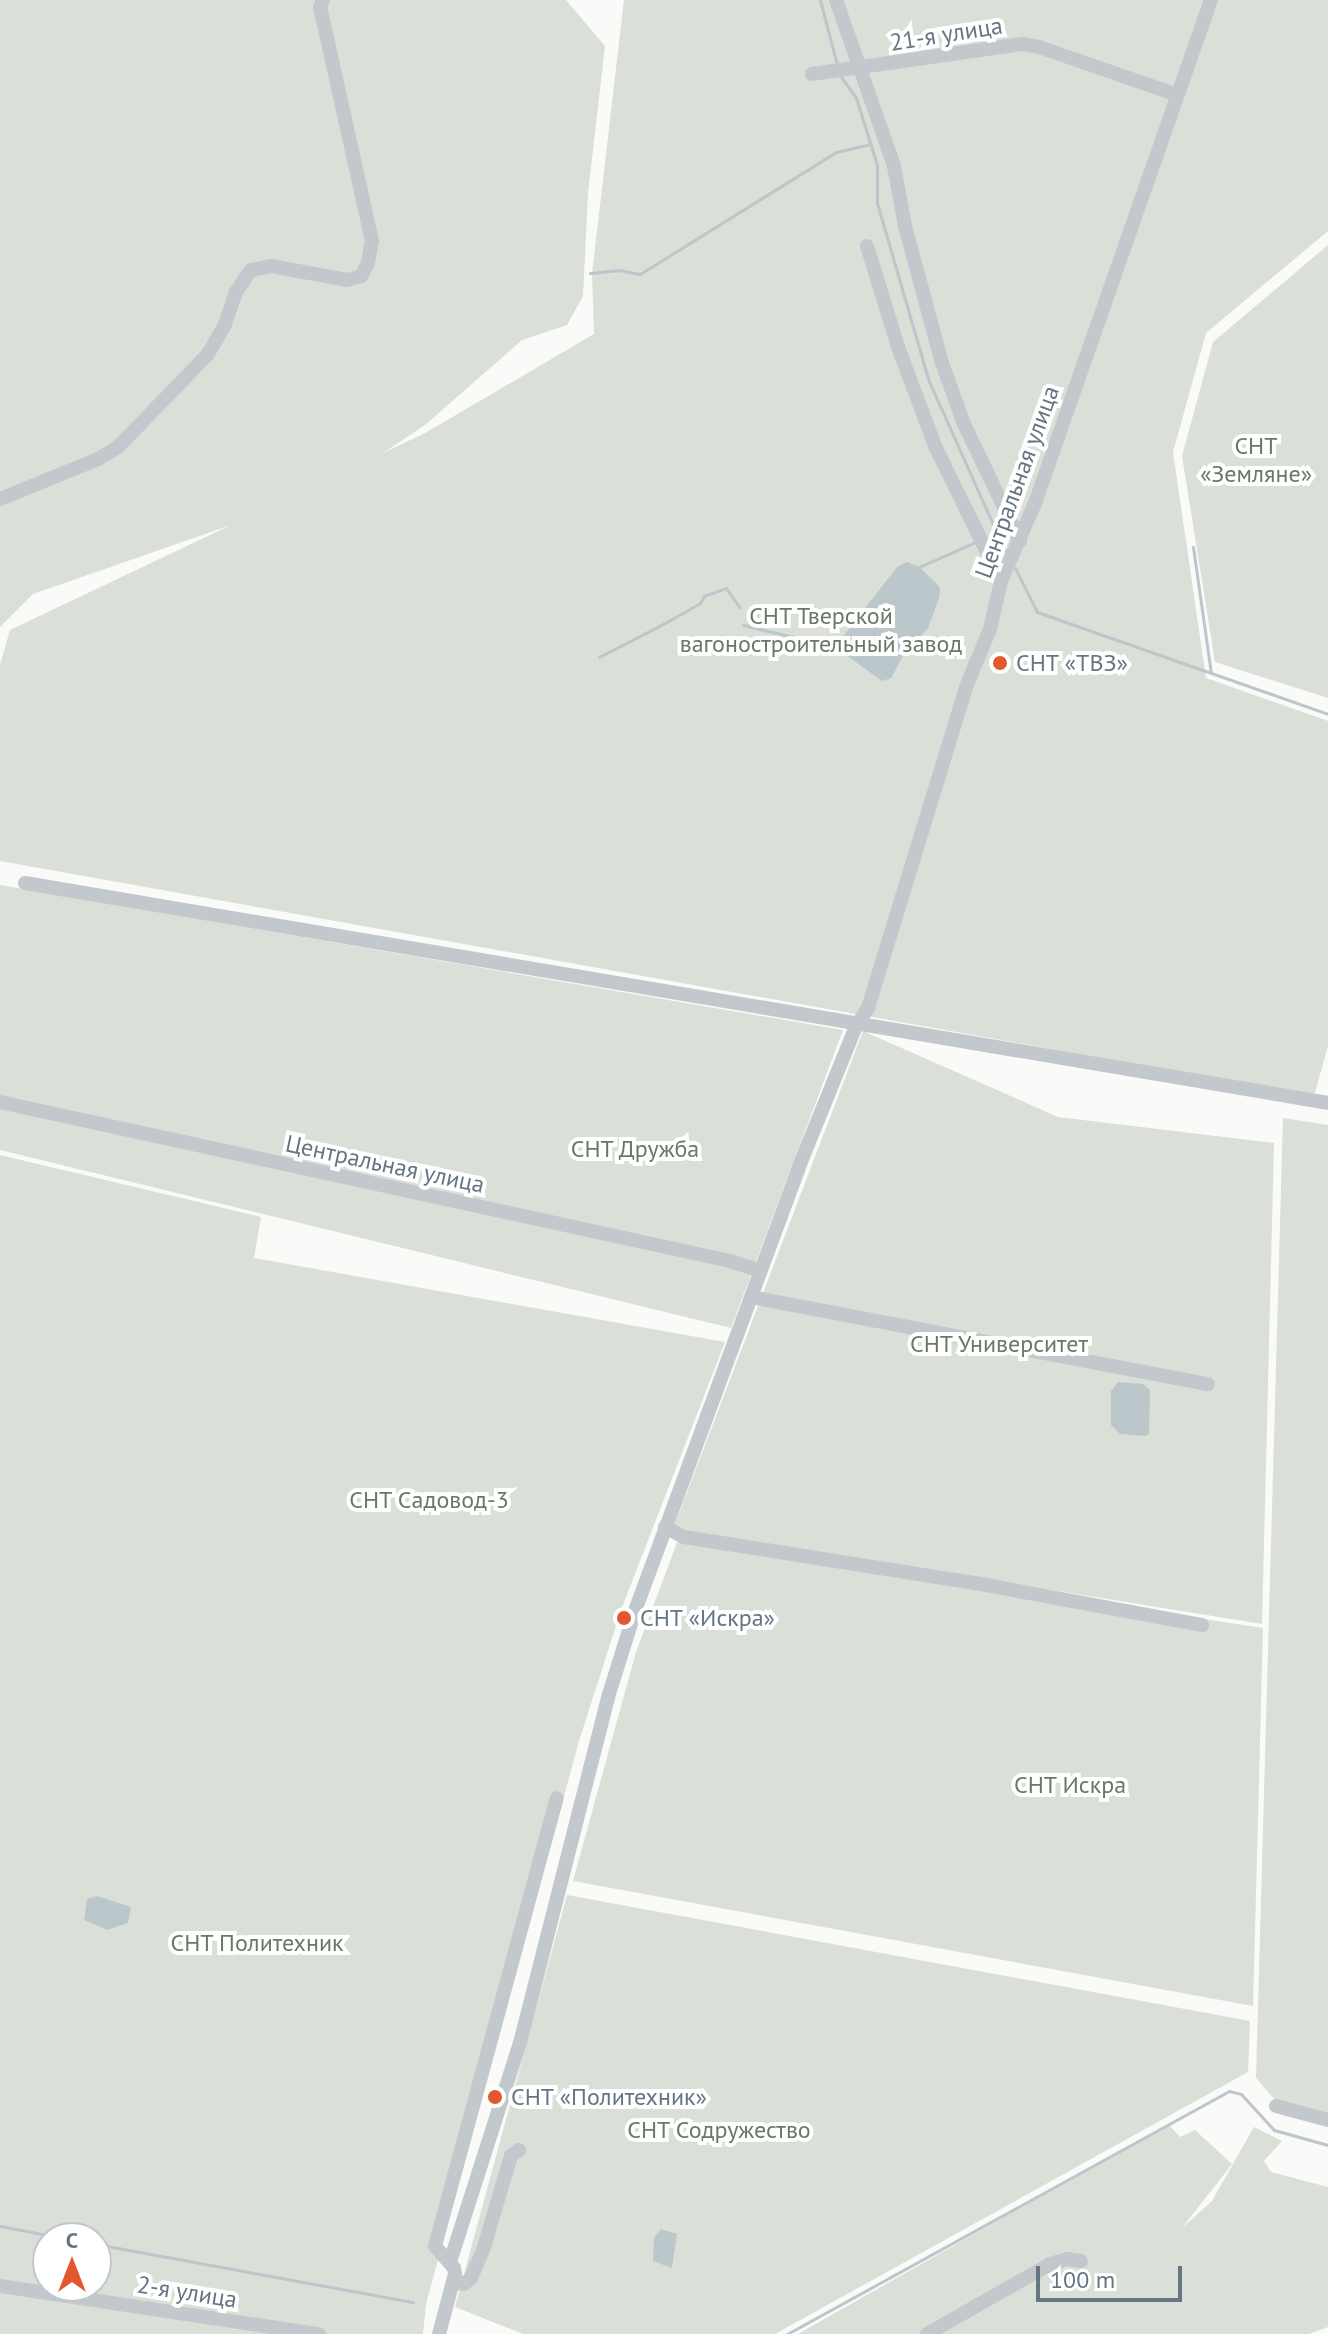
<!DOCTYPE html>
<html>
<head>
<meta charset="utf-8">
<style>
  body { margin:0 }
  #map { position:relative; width:1328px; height:2334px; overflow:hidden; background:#fafaf8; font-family:"PT Sans",sans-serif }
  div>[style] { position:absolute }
  .green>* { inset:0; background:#dadfd7 }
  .water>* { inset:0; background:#bbc7cb }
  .stream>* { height:3px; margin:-1.5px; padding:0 1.5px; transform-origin:1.5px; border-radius:1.5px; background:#bbc7cb }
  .minor>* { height:14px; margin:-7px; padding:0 7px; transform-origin:7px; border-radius:7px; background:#c3c8cc }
  .dots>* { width:22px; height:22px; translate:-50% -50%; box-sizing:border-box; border:4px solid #fff; border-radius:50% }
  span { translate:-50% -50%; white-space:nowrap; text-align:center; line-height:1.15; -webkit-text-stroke:8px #fff; paint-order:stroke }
  .street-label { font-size:24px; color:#657683 }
  .park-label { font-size:24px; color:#687a64 }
  .poi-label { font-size:24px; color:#657683 }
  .left { translate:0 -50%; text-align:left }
  .north { position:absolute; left:32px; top:2222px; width:80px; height:80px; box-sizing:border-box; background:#fff; border:2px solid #c1c8cd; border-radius:50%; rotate:0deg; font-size:22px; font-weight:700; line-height:32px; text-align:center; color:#657683 }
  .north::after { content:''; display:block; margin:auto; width:28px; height:36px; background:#e4572e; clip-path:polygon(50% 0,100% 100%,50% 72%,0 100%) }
  .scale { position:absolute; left:1036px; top:2266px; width:146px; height:36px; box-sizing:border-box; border:4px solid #657683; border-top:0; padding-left:10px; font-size:24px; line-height:28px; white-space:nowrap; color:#657683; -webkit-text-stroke:6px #fff; paint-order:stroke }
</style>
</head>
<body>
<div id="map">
  <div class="green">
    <div style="clip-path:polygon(0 0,566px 0,605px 46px,588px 193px,583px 296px,567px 325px,522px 340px,425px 425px,383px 453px,425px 433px,594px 334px,592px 274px,624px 0,1328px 0,1328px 231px,1206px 333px,1173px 452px,1206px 678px,1328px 721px,1328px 1046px,1314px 1096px,0 861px,0 665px,10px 630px,231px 525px,33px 594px,0 627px)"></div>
    <div style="clip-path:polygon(1328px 245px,1328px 698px,1215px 662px,1182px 456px,1213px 342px)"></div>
    <div style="clip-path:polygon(0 885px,843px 1030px,731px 1328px,0 1150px)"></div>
    <div style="clip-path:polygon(863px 1031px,1058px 1117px,1274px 1143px,1262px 1624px,673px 1529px)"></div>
    <div style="clip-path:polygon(1283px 1118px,1328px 1125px,1328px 2126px,1287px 2114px,1256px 2078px)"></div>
    <div style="clip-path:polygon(evenodd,0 1155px,261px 1217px,254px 1258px,725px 1342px,621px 1610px,579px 1741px,426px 2304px,423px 2334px,0 2334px,0 1155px,48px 2238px,96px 2238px,96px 2286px,48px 2286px,48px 2238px)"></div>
    <div style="clip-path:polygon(678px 1540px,1263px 1628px,1253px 2006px,573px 1881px,636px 1652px)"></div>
    <div style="clip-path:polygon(567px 1895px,1250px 2021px,1248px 2072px,775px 2334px,523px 2334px,455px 2307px)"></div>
    <div style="clip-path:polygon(1168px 2124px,1180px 2137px,1195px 2130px,1232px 2164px,1182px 2228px,1212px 2201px,1254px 2127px,1282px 2141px,1264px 2161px,1271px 2172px,1328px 2187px,1328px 2327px,1309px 2334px,798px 2334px)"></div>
  </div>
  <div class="water">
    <div style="clip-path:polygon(907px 562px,919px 567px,935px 582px,940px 588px,939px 598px,928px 628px,903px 656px,891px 678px,882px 681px,835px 647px,897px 567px)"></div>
    <div style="clip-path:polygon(1118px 1382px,1143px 1384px,1150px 1390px,1149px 1434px,1145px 1436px,1120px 1434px,1111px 1425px,1111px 1391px)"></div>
    <div style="clip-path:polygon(97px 1896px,131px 1907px,128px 1923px,107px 1930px,84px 1920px,87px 1899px)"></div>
    <div style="clip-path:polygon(661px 2229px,677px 2234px,672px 2268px,653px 2261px,654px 2238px)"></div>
  </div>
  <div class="stream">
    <div style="left:820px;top:0;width:67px;rotate:75.3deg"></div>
    <div style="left:841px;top:77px;width:26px;rotate:54deg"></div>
    <div style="left:856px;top:98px;width:70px;rotate:72.6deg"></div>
    <div style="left:877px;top:165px;width:38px;rotate:90deg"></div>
    <div style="left:877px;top:203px;width:183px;rotate:73.8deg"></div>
    <div style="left:928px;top:379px;width:188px;rotate:65.9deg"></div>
    <div style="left:590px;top:273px;width:29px;rotate:-6deg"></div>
    <div style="left:619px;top:270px;width:21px;rotate:11deg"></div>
    <div style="left:640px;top:274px;width:231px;rotate:-31.9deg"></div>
    <div style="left:836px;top:152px;width:35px;rotate:-13deg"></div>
    <div style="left:1193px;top:547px;width:127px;rotate:81.9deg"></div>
    <div style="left:919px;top:567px;width:64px;rotate:-23.8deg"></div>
    <div style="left:1015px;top:568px;width:49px;rotate:63.4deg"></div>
    <div style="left:1037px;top:612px;width:308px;rotate:19.3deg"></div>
    <div style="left:743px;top:625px;width:95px;rotate:13.4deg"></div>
    <div style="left:599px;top:657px;width:74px;rotate:-27.3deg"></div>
    <div style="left:665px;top:623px;width:40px;rotate:-29.7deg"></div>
    <div style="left:700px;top:603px;width:8px;rotate:-60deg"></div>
    <div style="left:704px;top:596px;width:23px;rotate:-20deg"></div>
    <div style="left:726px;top:588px;width:24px;rotate:55deg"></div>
    <div style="left:0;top:2226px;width:64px;rotate:10.8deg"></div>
    <div style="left:96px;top:2244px;width:322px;rotate:10.4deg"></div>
    <div style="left:787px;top:2334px;width:504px;rotate:-28.8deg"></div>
    <div style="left:1229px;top:2091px;width:12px;rotate:14deg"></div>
    <div style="left:1241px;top:2094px;width:49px;rotate:47.5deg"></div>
    <div style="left:1274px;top:2130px;width:56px;rotate:15.5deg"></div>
  </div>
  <div class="minor">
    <div style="left:836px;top:0;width:176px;rotate:70.7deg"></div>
    <div style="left:894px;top:166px;width:61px;rotate:79.6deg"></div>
    <div style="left:905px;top:226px;width:142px;rotate:74.9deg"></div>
    <div style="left:942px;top:363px;width:65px;rotate:70.2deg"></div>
    <div style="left:964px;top:424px;width:130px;rotate:64.4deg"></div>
    <div style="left:812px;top:74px;width:212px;rotate:-8.1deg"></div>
    <div style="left:1022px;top:44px;width:17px;rotate:10deg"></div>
    <div style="left:1039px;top:47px;width:144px;rotate:19.1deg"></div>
    <div style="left:867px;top:246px;width:106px;rotate:72.9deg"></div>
    <div style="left:898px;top:347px;width:106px;rotate:69.5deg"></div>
    <div style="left:935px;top:446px;width:150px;rotate:63.9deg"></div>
    <div style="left:0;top:499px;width:106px;rotate:-22.2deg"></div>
    <div style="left:98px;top:459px;width:23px;rotate:-31deg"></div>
    <div style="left:118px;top:447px;width:129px;rotate:-45.9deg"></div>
    <div style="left:208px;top:354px;width:34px;rotate:-60deg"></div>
    <div style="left:225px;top:324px;width:34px;rotate:-71deg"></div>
    <div style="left:236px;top:292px;width:27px;rotate:-56deg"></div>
    <div style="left:251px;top:270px;width:20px;rotate:-11deg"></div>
    <div style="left:271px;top:266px;width:77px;rotate:10.4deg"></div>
    <div style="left:347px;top:280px;width:15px;rotate:-16deg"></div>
    <div style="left:361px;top:276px;width:15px;rotate:-62deg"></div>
    <div style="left:368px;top:263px;width:22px;rotate:-80deg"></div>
    <div style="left:372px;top:241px;width:240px;rotate:-102.5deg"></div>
    <div style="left:320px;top:7px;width:8px;rotate:-67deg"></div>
    <div style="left:25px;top:883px;width:1321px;rotate:9.58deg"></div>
    <div style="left:0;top:1102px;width:747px;rotate:12.29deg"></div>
    <div style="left:730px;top:1261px;width:32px;rotate:18deg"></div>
    <div style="left:751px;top:1297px;width:465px;rotate:10.8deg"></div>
    <div style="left:665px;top:1527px;width:21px;rotate:28deg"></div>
    <div style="left:684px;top:1537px;width:306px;rotate:9deg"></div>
    <div style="left:986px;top:1585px;width:220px;rotate:10.5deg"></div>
    <div style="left:1276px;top:2106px;width:54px;rotate:15.1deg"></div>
    <div style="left:450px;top:2262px;width:230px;rotate:-72.3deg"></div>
    <div style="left:520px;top:2043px;width:360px;rotate:-75.7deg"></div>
    <div style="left:609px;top:1694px;width:90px;rotate:-72.6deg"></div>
    <div style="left:636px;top:1608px;width:468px;rotate:-69.7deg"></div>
    <div style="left:798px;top:1169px;width:154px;rotate:-67.9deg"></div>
    <div style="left:856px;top:1026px;width:22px;rotate:-56deg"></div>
    <div style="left:868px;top:1008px;width:336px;rotate:-73deg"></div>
    <div style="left:966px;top:687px;width:63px;rotate:-67.5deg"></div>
    <div style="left:990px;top:629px;width:49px;rotate:-77.1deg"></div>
    <div style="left:1001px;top:581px;width:85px;rotate:-66.4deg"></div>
    <div style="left:1035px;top:503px;width:533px;rotate:-70.72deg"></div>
    <div style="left:453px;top:2282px;width:11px;rotate:10deg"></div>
    <div style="left:464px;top:2284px;width:9px;rotate:-41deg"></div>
    <div style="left:471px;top:2278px;width:34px;rotate:-67deg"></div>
    <div style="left:484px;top:2247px;width:95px;rotate:-73.5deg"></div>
    <div style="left:511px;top:2156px;width:10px;rotate:-37deg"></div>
    <div style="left:0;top:2286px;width:323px;rotate:8.6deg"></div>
    <div style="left:439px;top:2334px;width:62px;rotate:-75.1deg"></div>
    <div style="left:455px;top:2274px;width:6px;rotate:-99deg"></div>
    <div style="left:454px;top:2268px;width:29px;rotate:-131deg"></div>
    <div style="left:435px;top:2246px;width:464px;rotate:-74.8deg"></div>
    <div style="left:927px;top:2334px;width:142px;rotate:-29.6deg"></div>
    <div style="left:1050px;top:2264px;width:19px;rotate:-16deg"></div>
    <div style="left:1068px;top:2259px;width:13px;rotate:9deg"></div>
  </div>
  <div class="dots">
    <div style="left:1000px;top:663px;background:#e4572e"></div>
    <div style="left:624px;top:1618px;background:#e4572e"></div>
    <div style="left:495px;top:2097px;background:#e4572e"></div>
  </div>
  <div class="street-label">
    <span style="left:946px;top:34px;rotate:-9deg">21-я улица</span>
    <span style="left:1017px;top:482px;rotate:-70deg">Центральная улица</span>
    <span style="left:385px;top:1164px;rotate:12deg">Центральная улица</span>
    <span style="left:187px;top:2292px;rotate:9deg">2-я улица</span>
  </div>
  <div class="park-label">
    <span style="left:1256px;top:460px">СНТ<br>«Земляне»</span>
    <span style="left:821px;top:630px">СНТ Тверской<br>вагоностроительный завод</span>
    <span style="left:635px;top:1149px">СНТ Дружба</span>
    <span style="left:999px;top:1344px">СНТ Университет</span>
    <span style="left:429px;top:1500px">СНТ Садовод-3</span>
    <span style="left:1070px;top:1785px">СНТ Искра</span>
    <span style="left:257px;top:1943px">СНТ Политехник</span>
    <span style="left:719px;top:2130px">СНТ Содружество</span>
  </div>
  <div class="poi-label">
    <span class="left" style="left:1016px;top:663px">СНТ «ТВЗ»</span>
    <span class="left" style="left:640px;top:1618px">СНТ «Искра»</span>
    <span class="left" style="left:511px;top:2097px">СНТ «Политехник»</span>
  </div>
  <div class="north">С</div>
  <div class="scale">100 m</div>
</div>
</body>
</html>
